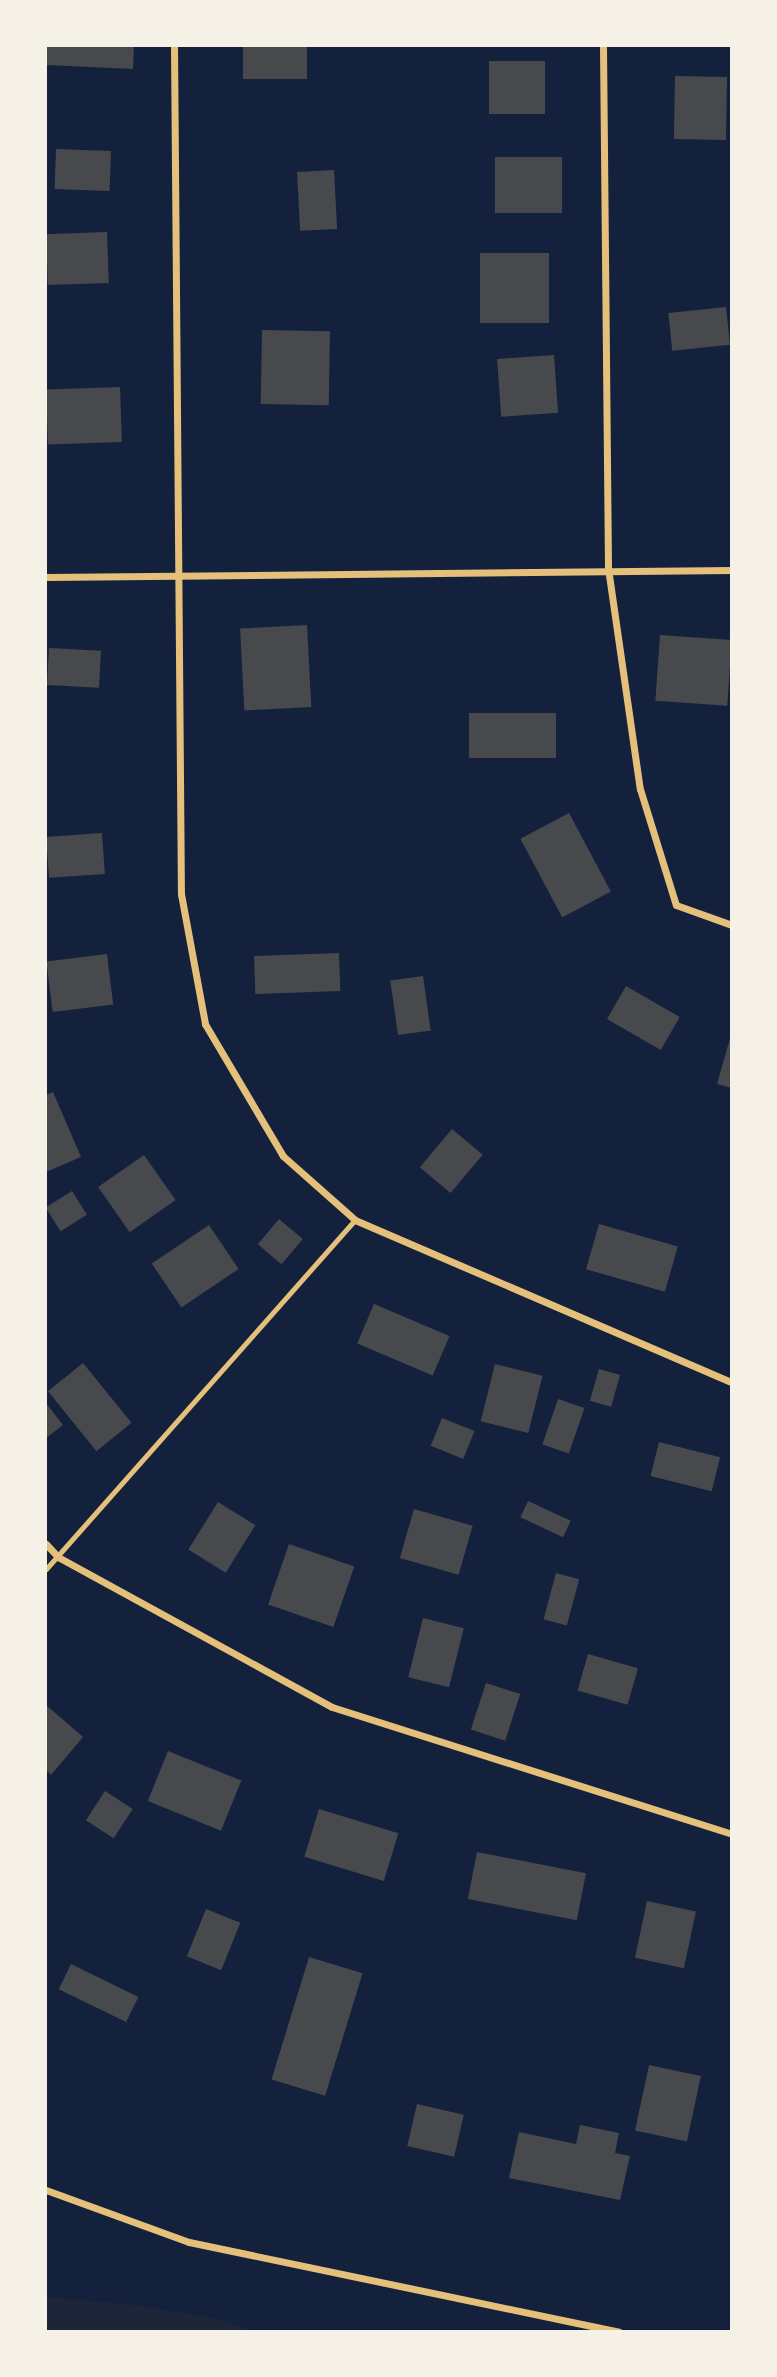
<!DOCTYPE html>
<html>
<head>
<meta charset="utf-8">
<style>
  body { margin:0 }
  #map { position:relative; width:777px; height:2377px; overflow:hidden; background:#14213d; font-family:"Source Sans 3",sans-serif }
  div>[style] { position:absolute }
  .green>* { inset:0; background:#1d2539 }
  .building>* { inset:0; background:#48494c; transform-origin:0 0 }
  .service>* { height:5px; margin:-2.5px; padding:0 2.5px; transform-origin:2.5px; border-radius:2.5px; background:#e5c07b }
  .minor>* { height:7px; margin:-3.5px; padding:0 3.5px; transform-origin:3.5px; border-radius:3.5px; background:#e5c07b }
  span { translate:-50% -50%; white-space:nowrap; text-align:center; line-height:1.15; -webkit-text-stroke:7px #f6f1e7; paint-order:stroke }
  .frame { position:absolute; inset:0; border:47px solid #f6f1e7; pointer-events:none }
</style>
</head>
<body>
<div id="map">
  <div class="green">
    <div style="clip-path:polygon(46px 2297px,134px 2305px,219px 2319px,250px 2331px,46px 2331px)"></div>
  </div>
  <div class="building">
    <div style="clip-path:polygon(46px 46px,134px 46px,133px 69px,46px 65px)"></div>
    <div style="left:243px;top:46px;width:64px;height:33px"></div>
    <div style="left:489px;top:61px;width:56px;height:53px"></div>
    <div style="left:675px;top:76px;width:52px;height:63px;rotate:1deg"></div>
    <div style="left:56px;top:149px;width:55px;height:40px;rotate:2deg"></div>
    <div style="left:495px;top:157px;width:67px;height:56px"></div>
    <div style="left:334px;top:170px;width:59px;height:37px;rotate:87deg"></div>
    <div style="left:107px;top:232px;width:51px;height:61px;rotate:88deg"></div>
    <div style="left:480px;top:253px;width:69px;height:70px"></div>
    <div style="left:726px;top:307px;width:38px;height:58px;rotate:84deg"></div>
    <div style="left:262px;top:330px;width:68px;height:74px;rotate:1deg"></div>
    <div style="left:554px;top:355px;width:58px;height:57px;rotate:86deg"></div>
    <div style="left:120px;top:387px;width:55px;height:74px;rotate:88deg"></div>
    <div style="left:307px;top:625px;width:82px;height:67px;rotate:87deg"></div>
    <div style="left:660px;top:635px;width:72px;height:66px;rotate:4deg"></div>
    <div style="left:49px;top:648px;width:52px;height:37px;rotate:3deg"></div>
    <div style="left:469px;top:713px;width:87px;height:45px"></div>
    <div style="left:569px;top:813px;width:89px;height:55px;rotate:62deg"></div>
    <div style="left:102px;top:833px;width:41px;height:56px;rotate:86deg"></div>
    <div style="left:339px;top:953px;width:38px;height:85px;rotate:88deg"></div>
    <div style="left:107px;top:954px;width:51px;height:61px;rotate:83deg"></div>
    <div style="left:423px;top:976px;width:55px;height:33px;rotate:82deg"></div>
    <div style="left:626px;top:986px;width:62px;height:38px;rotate:30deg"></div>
    <div style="clip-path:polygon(731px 1035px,732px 1035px,732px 1088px,717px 1084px)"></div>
    <div style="clip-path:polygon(53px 1092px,81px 1157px,46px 1172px,46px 1095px)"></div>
    <div style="left:452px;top:1129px;width:40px;height:50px;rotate:40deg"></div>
    <div style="left:144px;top:1155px;width:55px;height:56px;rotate:55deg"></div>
    <div style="left:72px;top:1191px;width:28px;height:31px;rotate:58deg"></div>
    <div style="left:279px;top:1219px;width:31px;height:33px;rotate:40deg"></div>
    <div style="left:599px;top:1224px;width:82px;height:47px;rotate:16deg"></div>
    <div style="left:209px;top:1225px;width:53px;height:69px;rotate:56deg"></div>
    <div style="left:374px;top:1304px;width:82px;height:43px;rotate:23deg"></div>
    <div style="left:83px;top:1363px;width:77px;height:45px;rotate:51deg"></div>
    <div style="left:495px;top:1364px;width:49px;height:59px;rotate:14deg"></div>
    <div style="left:599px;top:1369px;width:22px;height:33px;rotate:16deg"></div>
    <div style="left:558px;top:1399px;width:28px;height:48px;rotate:19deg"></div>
    <div style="clip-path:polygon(46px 1403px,63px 1425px,46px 1438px)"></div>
    <div style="left:442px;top:1418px;width:35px;height:30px;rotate:22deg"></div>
    <div style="left:659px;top:1442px;width:63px;height:35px;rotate:14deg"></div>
    <div style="left:528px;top:1501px;width:47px;height:18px;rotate:25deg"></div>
    <div style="left:218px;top:1502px;width:44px;height:56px;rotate:32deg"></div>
    <div style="left:414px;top:1509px;width:61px;height:51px;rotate:16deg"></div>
    <div style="left:289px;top:1544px;width:69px;height:64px;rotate:19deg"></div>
    <div style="left:556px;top:1573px;width:24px;height:48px;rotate:15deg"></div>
    <div style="left:423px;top:1618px;width:42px;height:61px;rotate:14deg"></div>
    <div style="left:588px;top:1654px;width:52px;height:38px;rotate:16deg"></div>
    <div style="left:486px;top:1683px;width:36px;height:49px;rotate:18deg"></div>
    <div style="clip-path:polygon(46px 1705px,83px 1737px,51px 1775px,46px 1770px)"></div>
    <div style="left:168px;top:1751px;width:79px;height:54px;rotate:22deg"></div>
    <div style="left:105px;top:1791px;width:33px;height:35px;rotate:33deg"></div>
    <div style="left:319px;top:1809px;width:83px;height:50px;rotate:17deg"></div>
    <div style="left:477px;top:1852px;width:111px;height:48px;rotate:11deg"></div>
    <div style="left:647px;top:1901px;width:50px;height:58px;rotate:12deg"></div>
    <div style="left:206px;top:1909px;width:37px;height:51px;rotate:22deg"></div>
    <div style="left:309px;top:1957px;width:56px;height:128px;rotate:17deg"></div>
    <div style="left:71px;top:1964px;width:75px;height:28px;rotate:26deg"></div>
    <div style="left:649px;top:2065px;width:53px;height:67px;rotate:12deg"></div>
    <div style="left:417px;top:2104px;width:48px;height:43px;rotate:13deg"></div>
    <div style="clip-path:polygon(580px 2125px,619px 2133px,615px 2153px,630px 2156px,620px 2200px,509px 2178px,519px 2132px,576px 2144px)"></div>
  </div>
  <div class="service">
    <div style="left:46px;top:1569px;width:466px;rotate:-48.5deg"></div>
  </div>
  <div class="minor">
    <div style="left:174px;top:46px;width:848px;rotate:89.53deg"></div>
    <div style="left:181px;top:894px;width:132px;rotate:79.5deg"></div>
    <div style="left:205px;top:1024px;width:153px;rotate:59.4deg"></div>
    <div style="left:283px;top:1156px;width:96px;rotate:41.6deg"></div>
    <div style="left:355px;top:1220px;width:410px;rotate:23.3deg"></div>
    <div style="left:603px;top:46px;width:522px;rotate:89.45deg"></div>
    <div style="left:608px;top:568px;width:223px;rotate:81.8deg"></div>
    <div style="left:640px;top:789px;width:121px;rotate:72.8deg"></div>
    <div style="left:676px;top:905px;width:59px;rotate:19.7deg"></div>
    <div style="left:46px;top:577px;width:686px;rotate:-0.58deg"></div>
    <div style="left:46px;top:1544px;width:18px;rotate:47deg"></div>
    <div style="left:58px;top:1557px;width:312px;rotate:28.7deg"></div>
    <div style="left:332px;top:1707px;width:420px;rotate:17.6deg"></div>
    <div style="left:46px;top:2190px;width:152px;rotate:20deg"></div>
    <div style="left:189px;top:2242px;width:439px;rotate:11.8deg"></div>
  </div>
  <div class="frame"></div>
</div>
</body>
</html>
